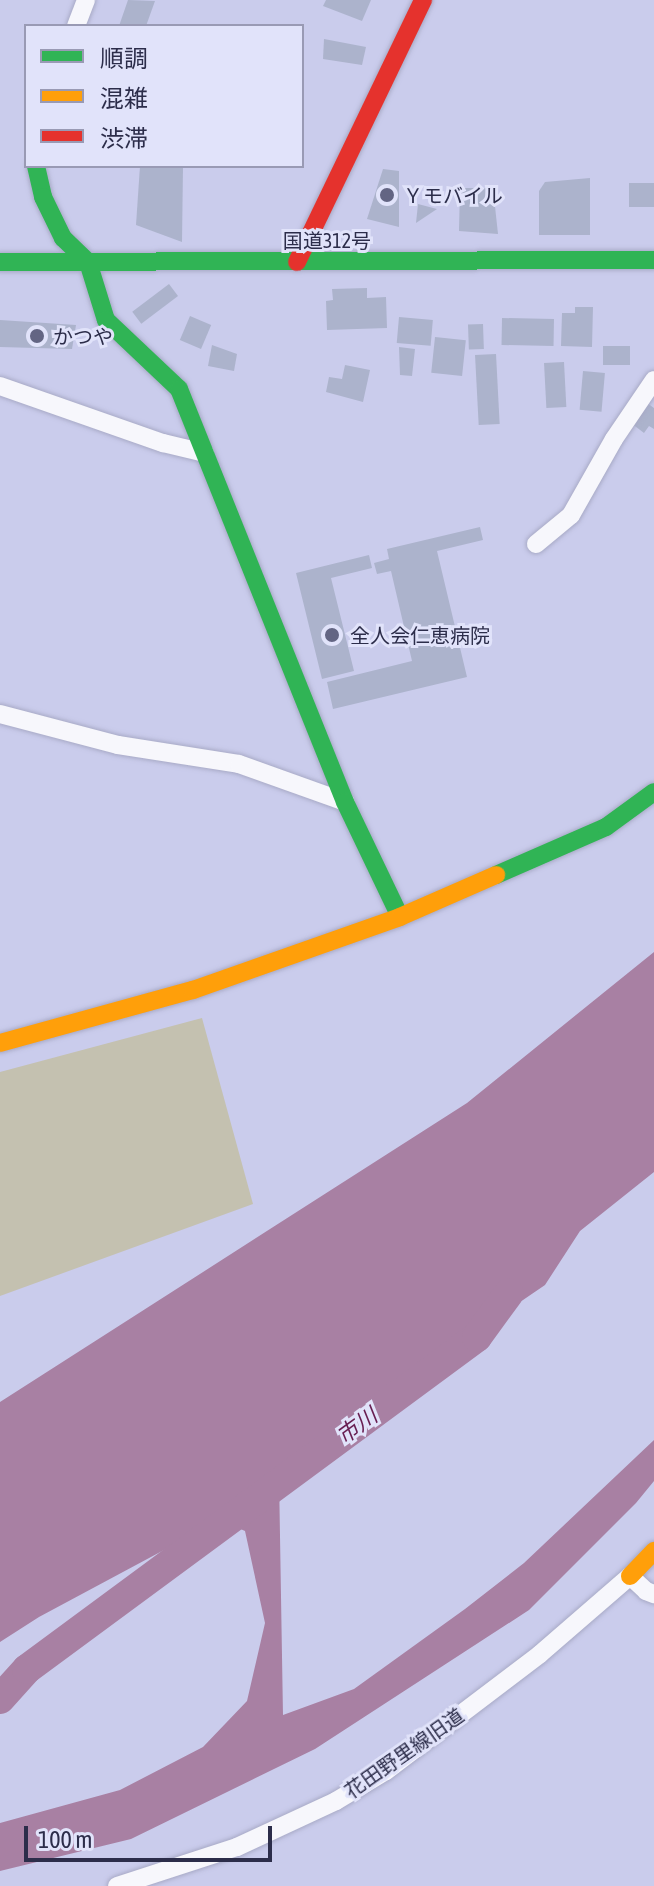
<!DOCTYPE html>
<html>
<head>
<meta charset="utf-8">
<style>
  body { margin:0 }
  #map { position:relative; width:654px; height:1886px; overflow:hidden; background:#caccec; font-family:"Asap Condensed","Noto Sans JP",sans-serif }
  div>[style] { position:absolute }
  .green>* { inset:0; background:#c4c1b0 }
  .water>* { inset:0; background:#a880a3 }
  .river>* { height:30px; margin:-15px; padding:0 15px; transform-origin:15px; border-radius:15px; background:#a880a3 }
  .building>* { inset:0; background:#acb3cc; transform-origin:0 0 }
  .roads { filter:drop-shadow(0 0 2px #a8aac6) drop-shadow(0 0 2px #a8aac6) }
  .street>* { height:18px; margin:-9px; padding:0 9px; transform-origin:9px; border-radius:9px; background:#f7f7fc }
  .fast>* { height:18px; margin:-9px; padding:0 9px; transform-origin:9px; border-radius:9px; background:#30b455 }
  .slow>* { height:18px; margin:-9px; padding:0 9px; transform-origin:9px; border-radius:9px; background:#ff9f0a }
  .jam>* { height:18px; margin:-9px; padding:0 9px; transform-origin:9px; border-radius:9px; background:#e5322d }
  .dots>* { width:22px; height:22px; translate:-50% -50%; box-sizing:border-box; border:4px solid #e1e3fa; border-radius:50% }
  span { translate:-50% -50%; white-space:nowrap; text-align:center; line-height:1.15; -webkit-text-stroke:6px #e1e3fa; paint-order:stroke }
  .poi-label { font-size:20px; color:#2c2d4a }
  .left { translate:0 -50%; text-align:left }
  .street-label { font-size:20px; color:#2c2d4a }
  .water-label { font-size:22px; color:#681e52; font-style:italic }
  .legend { position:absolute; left:24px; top:24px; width:280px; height:144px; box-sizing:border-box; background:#e1e3fa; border:2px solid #999ab4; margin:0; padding:10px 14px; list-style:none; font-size:24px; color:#2c2d4a }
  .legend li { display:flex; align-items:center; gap:16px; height:40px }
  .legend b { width:40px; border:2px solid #999ab4 }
  .scale { position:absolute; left:24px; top:1826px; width:248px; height:36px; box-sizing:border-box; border:4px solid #2c2d4a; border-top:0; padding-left:10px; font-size:24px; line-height:28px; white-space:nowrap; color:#2c2d4a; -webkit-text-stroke:6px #e1e3fa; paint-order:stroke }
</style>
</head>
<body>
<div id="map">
  <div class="green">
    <div style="clip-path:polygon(202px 1018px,253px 1204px,0 1296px,0 1072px)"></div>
  </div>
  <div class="water">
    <div style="clip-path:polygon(654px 952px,654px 1172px,580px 1231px,545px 1285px,343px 1423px,279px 1476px,283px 1715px,354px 1689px,465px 1609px,524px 1563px,654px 1440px,654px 1481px,636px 1503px,529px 1610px,315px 1749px,131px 1839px,0 1871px,0 1823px,120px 1790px,203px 1747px,247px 1701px,265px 1623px,245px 1531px,220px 1520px,39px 1617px,0 1642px,0 1402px,467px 1103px)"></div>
  </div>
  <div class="river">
    <div style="left:0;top:1699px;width:40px;rotate:-48deg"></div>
    <div style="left:27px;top:1669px;width:559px;rotate:-36.42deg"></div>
    <div style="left:477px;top:1337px;width:54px;rotate:-54deg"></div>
  </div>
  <div class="building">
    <div style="clip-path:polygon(128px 0,155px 1px,146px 26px,119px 26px)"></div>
    <div style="clip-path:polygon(326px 0,371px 0,362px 21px,323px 6px)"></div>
    <div style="clip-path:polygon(324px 39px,366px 47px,362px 65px,323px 59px)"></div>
    <div style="clip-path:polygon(140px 166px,183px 166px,182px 242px,136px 225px)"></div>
    <div style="clip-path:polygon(383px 169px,399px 171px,399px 227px,367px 219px)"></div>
    <div style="clip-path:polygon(590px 178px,590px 235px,539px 235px,539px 191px,545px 182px)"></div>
    <div style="left:629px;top:183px;width:25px;height:24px"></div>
    <div style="clip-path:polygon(460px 188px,493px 188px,498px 234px,459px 231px)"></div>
    <div style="clip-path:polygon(418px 204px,437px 209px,416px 223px)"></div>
    <div style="left:169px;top:284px;width:15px;height:46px;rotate:53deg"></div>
    <div style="clip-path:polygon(367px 288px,367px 298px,386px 297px,387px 328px,327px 330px,326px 301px,333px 300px,332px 289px)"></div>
    <div style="clip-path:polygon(575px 307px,593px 307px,592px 347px,561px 346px,562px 313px,575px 313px)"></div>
    <div style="left:190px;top:316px;width:23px;height:26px;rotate:23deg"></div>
    <div style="left:399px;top:317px;width:34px;height:26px;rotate:5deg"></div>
    <div style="left:502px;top:318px;width:52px;height:27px;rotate:1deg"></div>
    <div style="clip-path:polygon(0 320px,76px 325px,72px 349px,0 347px)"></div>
    <div style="left:483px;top:324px;width:25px;height:15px;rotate:88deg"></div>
    <div style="left:435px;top:337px;width:31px;height:36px;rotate:6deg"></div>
    <div style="clip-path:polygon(212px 345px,237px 354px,234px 371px,208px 366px)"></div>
    <div style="left:603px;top:346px;width:27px;height:19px"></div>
    <div style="clip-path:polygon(399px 347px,415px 349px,412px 376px,400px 375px)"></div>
    <div style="left:496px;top:354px;width:70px;height:21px;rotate:87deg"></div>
    <div style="left:564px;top:362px;width:45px;height:20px;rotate:87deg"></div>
    <div style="clip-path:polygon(345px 365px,370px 370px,363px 402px,326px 392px,329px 377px,342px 379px)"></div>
    <div style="left:583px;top:371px;width:22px;height:39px;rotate:5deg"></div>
    <div style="clip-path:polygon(647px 403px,654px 408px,654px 429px,649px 426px,644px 433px,631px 423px)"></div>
    <div style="clip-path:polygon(480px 527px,483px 540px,437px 551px,467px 677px,333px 709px,327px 682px,412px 661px,391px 571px,377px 574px,374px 563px,389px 559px,387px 549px)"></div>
    <div style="clip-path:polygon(369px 555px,372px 568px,331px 578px,354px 671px,322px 679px,296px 573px)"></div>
  </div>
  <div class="roads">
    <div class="street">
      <div style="left:76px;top:26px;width:28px;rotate:-69deg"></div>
      <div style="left:0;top:386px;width:173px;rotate:19.3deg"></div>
      <div style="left:163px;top:443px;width:43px;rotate:13.4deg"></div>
      <div style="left:536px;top:544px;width:45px;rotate:-39.6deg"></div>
      <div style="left:571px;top:515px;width:87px;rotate:-60.5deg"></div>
      <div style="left:614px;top:439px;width:71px;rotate:-55.9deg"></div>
      <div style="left:0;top:714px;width:122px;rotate:14.7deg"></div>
      <div style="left:118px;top:745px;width:122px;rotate:8.9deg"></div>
      <div style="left:239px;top:764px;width:113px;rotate:19.7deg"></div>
      <div style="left:117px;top:1886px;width:126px;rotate:-18deg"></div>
      <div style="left:237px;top:1847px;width:109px;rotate:-24.9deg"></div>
      <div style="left:336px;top:1801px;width:58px;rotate:-31deg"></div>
      <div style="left:386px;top:1771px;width:193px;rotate:-37.2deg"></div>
      <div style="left:540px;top:1654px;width:119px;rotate:-40.9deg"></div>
      <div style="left:630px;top:1576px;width:22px;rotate:43deg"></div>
      <div style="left:646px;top:1591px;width:9px;rotate:21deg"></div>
    </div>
    <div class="fast">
      <div style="left:36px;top:166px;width:32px;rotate:77deg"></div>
      <div style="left:43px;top:197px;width:46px;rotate:64deg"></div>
      <div style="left:63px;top:238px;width:35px;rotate:44deg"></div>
      <div style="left:88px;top:262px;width:61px;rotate:72.8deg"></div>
      <div style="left:106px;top:320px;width:100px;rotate:43.4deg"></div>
      <div style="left:179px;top:389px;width:445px;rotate:68.1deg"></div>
      <div style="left:345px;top:802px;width:127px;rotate:64.4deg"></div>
      <div style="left:0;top:262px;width:654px;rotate:-0.18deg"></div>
      <div style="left:496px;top:875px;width:120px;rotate:-23.6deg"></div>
      <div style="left:606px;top:827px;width:59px;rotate:-36.1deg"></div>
    </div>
    <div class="slow">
      <div style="left:0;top:1043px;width:200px;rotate:-15.4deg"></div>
      <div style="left:193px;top:990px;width:219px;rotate:-19.4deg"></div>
      <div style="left:400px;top:917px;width:105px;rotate:-23.6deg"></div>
      <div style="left:630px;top:1576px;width:35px;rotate:-46deg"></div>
    </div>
    <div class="jam">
      <div style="left:297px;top:262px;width:291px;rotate:-64.3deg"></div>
    </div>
  </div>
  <div class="dots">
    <div style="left:387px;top:195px;background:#636583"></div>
    <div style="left:37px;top:336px;background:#636583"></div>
    <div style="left:332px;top:635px;background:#636583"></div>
  </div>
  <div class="poi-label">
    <span class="left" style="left:403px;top:195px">Ｙモバイル</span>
    <span class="left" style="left:53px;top:336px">かつや</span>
    <span class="left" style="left:350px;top:635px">全人会仁恵病院</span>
  </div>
  <div class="street-label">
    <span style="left:327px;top:240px">国道312号</span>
    <span style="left:404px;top:1753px;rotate:-35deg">花田野里線旧道</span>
  </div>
  <div class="water-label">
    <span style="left:357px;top:1426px;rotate:-36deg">市川</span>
  </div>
  <ul class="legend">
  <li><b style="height:10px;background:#30b455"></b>順調</li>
  <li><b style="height:10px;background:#ff9f0a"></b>混雑</li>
  <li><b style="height:10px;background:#e5322d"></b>渋滞</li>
  </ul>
  <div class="scale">100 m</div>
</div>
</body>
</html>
